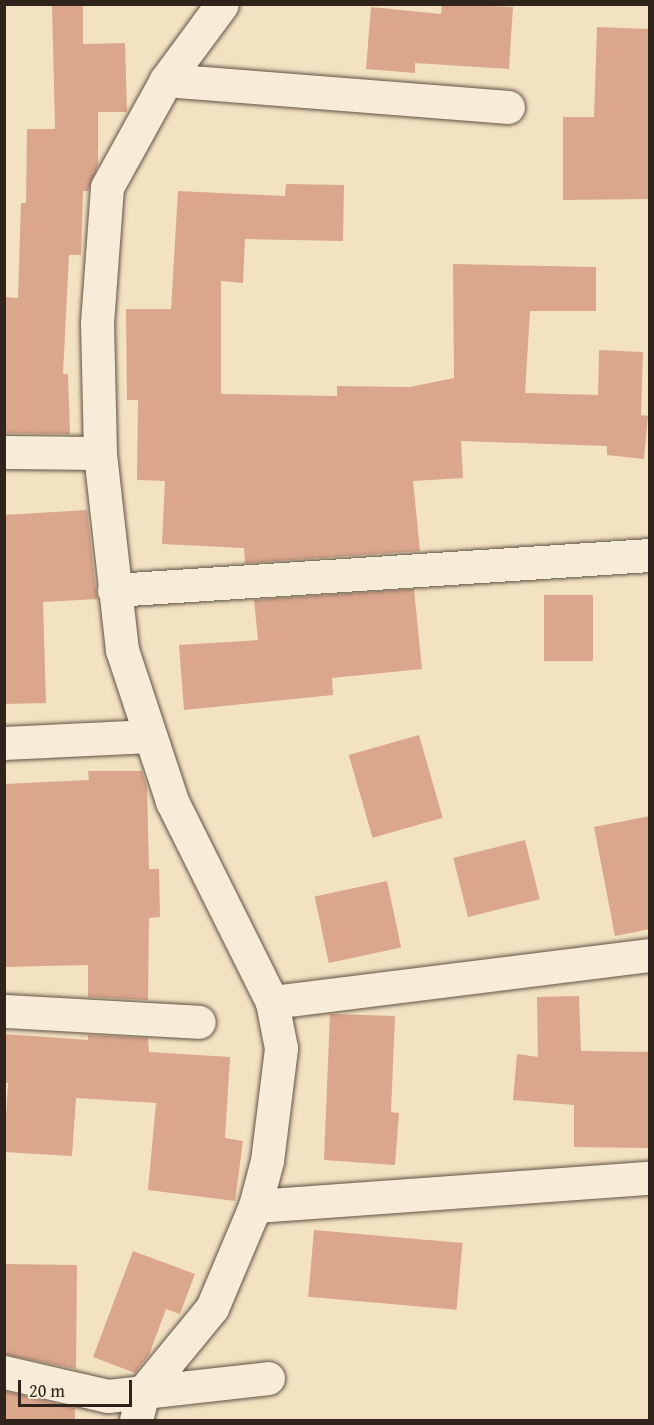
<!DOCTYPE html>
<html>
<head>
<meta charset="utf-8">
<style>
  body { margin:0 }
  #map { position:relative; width:654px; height:1425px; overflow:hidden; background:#f3e2c2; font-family:"Gentium Book Plus",serif }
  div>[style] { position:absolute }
  .building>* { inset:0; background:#daa68c; transform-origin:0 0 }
  .roads { filter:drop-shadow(0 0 2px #615345) drop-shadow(0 0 2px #615345) }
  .minor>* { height:33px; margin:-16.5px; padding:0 16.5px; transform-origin:16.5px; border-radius:16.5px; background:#f7ecd7 }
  span { translate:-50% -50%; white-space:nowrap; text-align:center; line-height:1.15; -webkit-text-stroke:4.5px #f7ecd7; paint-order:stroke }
  .frame { position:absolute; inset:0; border:6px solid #30231b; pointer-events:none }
  .scale { position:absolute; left:18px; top:1380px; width:114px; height:27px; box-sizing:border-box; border:3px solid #30231b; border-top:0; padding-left:8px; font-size:18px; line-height:21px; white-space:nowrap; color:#30231b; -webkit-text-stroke:4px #f7ecd7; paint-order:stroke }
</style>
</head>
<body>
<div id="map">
  <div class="building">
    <div style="clip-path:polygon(52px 4px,83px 4px,83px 44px,125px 43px,127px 112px,98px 112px,98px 165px,88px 191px,83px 191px,81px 255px,69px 255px,63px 374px,68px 374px,70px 434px,4px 433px,6px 297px,18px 298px,21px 203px,26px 203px,27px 129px,55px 129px)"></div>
    <div style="clip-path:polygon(442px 4px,513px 7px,509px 69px,415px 63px,415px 73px,366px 69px,371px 7px,441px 14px)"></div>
    <div style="clip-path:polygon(597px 27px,650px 29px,650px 199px,563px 200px,563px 117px,594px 117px)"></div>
    <div style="clip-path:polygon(286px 184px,344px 185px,343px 241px,245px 239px,243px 283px,221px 281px,221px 394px,337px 396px,337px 386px,410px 387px,454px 378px,453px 264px,596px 267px,596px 311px,530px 311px,525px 393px,598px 395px,599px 350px,643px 352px,641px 415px,648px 416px,644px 459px,607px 455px,607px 446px,461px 441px,463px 478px,413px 481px,420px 551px,245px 563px,244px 548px,162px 544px,165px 481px,137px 480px,138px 400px,127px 400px,126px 309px,171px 309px,178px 191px,285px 196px)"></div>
    <div style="clip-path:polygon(87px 510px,97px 599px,43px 602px,46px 703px,4px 704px,4px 515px)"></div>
    <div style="clip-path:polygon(414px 589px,422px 669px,332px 678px,333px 695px,184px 710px,179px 645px,258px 640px,254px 600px)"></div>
    <div style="left:544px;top:595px;width:49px;height:66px"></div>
    <div style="left:419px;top:735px;width:86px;height:73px;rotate:74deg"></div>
    <div style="clip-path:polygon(88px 771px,142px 771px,147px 787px,149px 869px,159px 869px,160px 917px,149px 918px,148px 1000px,88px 997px,88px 965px,4px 967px,4px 784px,89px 780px)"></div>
    <div style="clip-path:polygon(650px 816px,650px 929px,615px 936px,594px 827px)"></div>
    <div style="left:525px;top:840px;width:61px;height:74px;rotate:76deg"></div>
    <div style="left:387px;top:881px;width:68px;height:74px;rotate:78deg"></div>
    <div style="clip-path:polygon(579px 996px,581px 1051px,650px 1052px,650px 1148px,574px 1147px,574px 1105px,513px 1100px,517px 1054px,538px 1057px,537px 997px)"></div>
    <div style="clip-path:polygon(330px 1014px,395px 1016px,391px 1112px,399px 1113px,395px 1165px,324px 1160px)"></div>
    <div style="clip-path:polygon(4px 1034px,88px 1040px,88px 1035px,148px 1038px,149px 1052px,230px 1057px,225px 1138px,243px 1141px,235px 1201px,148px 1190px,156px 1103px,76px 1098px,72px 1156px,4px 1152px,8px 1083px,4px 1083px)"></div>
    <div style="left:314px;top:1230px;width:149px;height:67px;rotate:5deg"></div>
    <div style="clip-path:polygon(133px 1251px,195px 1274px,180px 1314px,166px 1309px,149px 1355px,135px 1373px,93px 1357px)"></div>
    <div style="clip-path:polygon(4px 1264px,77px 1265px,76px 1369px,4px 1354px)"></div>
    <div style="clip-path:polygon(4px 1391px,75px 1408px,75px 1420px,4px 1420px)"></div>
  </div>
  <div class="roads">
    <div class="minor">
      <div style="left:166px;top:80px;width:343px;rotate:4.5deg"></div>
      <div style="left:4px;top:452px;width:96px;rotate:0.6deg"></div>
      <div style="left:114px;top:590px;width:537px;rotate:-3.74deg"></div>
      <div style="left:4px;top:743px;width:146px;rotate:-2.7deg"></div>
      <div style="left:272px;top:1002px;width:381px;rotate:-7.1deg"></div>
      <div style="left:4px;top:1011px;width:195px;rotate:3.2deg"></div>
      <div style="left:255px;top:1206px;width:396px;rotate:-4.1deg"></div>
      <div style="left:4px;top:1372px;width:107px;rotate:13deg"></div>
      <div style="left:108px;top:1396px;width:161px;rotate:-6.4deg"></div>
      <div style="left:136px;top:1420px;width:29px;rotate:-76deg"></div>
      <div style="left:143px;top:1392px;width:109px;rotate:-50.6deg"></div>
      <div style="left:212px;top:1308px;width:111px;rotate:-67.1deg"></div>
      <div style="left:255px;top:1206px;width:47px;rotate:-75.1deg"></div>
      <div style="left:267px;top:1161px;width:114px;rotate:-82.9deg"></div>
      <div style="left:281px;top:1048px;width:47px;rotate:-101.1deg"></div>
      <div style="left:272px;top:1002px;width:225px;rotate:-116.5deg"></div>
      <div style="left:172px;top:801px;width:159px;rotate:-108.3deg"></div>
      <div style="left:122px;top:650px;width:198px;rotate:-96.4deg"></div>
      <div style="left:100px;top:453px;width:130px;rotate:-91.3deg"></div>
      <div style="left:97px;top:323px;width:136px;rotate:-85.8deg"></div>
      <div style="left:107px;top:187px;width:122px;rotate:-61.1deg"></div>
      <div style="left:166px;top:80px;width:94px;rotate:-53.6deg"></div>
    </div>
  </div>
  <div class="frame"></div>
  <div class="scale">20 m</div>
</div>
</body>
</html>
